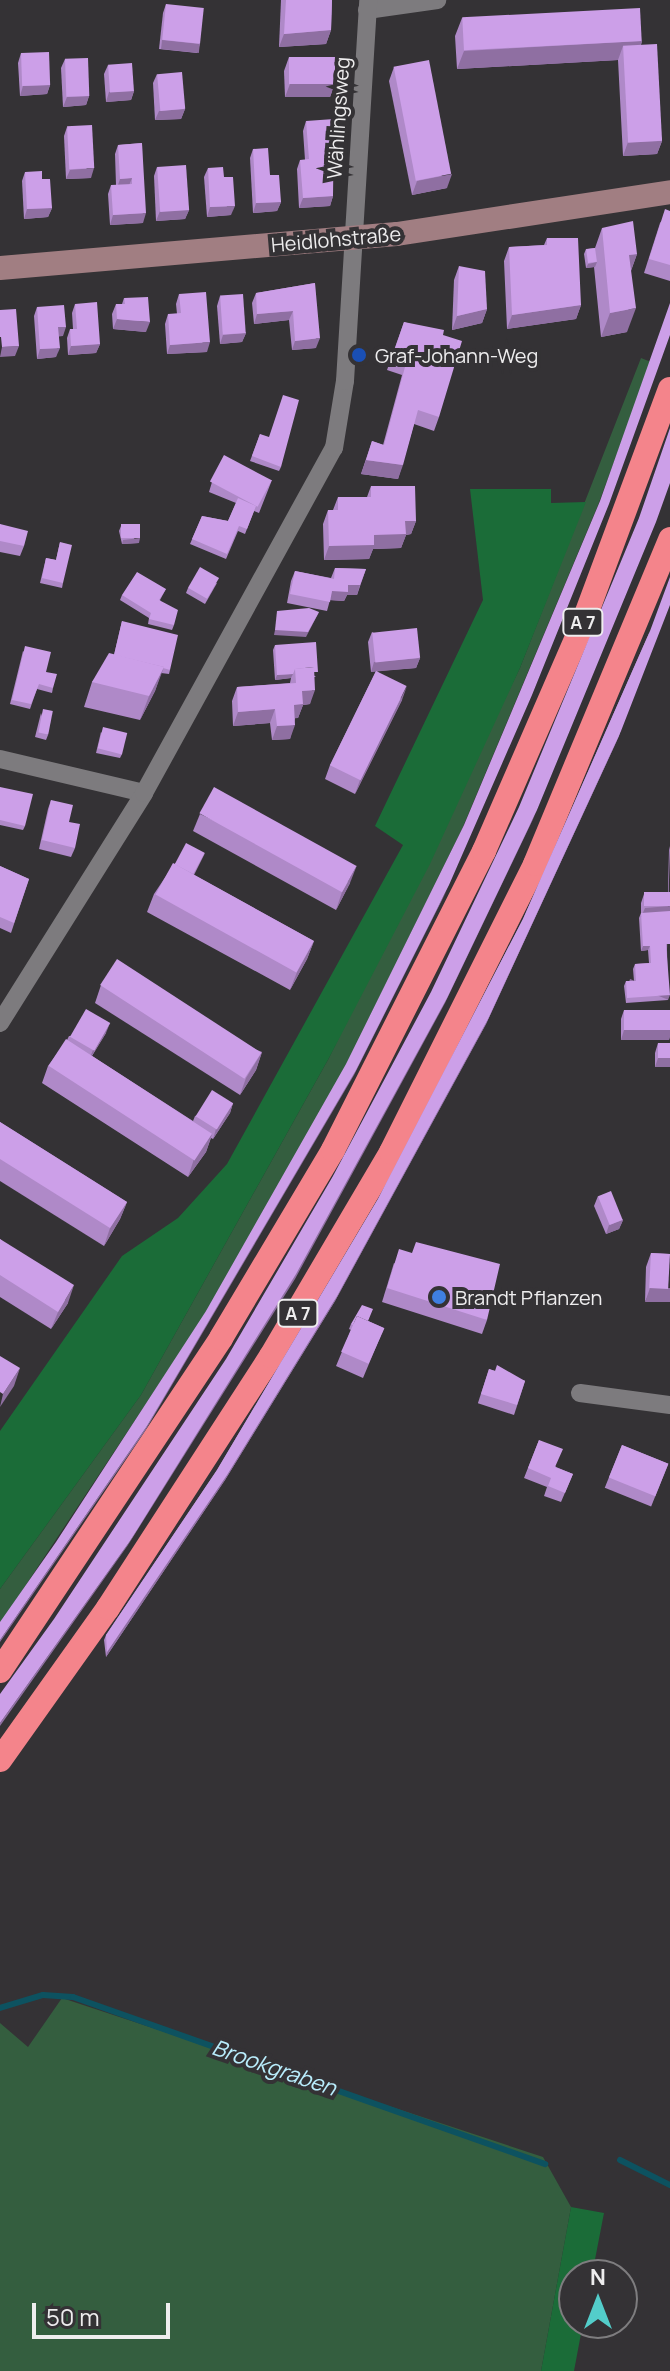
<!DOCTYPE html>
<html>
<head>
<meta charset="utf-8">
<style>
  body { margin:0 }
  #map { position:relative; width:670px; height:2371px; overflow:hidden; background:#343235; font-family:Manrope,sans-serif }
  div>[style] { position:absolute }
  .green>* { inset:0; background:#345e3f }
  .forest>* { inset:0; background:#1b6c38 }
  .stream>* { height:6px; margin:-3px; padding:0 3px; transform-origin:3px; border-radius:3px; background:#0d5260 }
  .street>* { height:18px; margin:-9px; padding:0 9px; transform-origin:9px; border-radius:9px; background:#7d7b7e }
  .secondary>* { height:24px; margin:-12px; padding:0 12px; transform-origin:12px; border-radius:12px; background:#a17e82 }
  .highway>* { height:24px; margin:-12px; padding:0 12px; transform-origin:12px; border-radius:12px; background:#f4848b }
  .wall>* { inset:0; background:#af89c8; transform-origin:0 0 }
  .shaded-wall>* { inset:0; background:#8f6fa2; transform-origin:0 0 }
  .building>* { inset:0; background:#cc9fe8; transform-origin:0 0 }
  .dots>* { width:22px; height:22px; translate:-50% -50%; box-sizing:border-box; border:4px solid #343235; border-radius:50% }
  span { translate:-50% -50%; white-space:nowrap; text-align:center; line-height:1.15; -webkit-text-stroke:8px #343235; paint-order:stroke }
  .shield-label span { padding:2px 6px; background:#343235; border:2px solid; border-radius:6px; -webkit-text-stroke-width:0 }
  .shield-label { font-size:18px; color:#eeedee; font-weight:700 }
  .street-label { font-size:20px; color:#eeedee }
  .poi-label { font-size:20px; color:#eeedee }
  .left { translate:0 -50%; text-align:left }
  .water-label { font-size:22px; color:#b9edfc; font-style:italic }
  .north { position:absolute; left:558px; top:2259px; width:80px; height:80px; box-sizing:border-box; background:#343235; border:2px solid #7e7d7f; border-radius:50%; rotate:0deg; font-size:22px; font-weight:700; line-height:32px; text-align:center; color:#eeedee }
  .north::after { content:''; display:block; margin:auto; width:28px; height:36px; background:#53cdca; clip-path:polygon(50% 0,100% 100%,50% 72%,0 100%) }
  .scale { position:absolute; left:32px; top:2303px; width:138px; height:36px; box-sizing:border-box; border:4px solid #eeedee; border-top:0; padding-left:10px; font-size:24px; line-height:28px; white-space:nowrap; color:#eeedee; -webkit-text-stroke:6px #343235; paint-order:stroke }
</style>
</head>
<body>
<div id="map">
  <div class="green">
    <div style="clip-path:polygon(641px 358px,651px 362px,598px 505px,462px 829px,344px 1069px,204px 1316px,0 1624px,0 1589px,141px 1395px,329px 1058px,520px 668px)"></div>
    <div style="clip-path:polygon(62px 1998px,543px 2157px,571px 2207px,541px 2371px,0 2371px,0 2023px,28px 2047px)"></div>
  </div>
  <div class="forest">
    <div style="clip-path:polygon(470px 489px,551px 489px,551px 503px,586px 502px,520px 668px,430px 864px,329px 1058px,141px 1395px,0 1589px,0 1431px,122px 1256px,178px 1218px,227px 1164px,403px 845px,375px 826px,483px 600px)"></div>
    <div style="clip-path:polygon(571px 2207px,604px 2213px,592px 2275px,574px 2275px,574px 2323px,583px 2323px,574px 2371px,541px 2371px)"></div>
  </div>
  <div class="stream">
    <div style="left:0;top:2008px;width:45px;rotate:-16.8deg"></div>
    <div style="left:43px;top:1995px;width:30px;rotate:4deg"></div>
    <div style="left:73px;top:1997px;width:501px;rotate:19.48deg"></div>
    <div style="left:620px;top:2160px;width:56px;rotate:26.6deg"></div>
  </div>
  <div class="street">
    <div style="left:367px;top:10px;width:71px;rotate:-8.1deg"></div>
    <div style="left:0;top:759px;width:148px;rotate:13.3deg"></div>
    <div style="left:0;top:1023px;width:271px;rotate:-57.9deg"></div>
    <div style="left:144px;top:793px;width:394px;rotate:-61.2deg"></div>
    <div style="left:334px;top:448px;width:68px;rotate:-80.7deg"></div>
    <div style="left:345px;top:381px;width:382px;rotate:-86.5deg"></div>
    <div style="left:580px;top:1393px;width:91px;rotate:7.6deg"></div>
  </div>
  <div class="secondary">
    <div style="left:0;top:268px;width:398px;rotate:-4.9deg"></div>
    <div style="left:397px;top:234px;width:276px;rotate:-8.7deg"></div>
  </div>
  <div class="highway">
    <div style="left:0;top:1671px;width:400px;rotate:-56.4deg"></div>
    <div style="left:221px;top:1338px;width:219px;rotate:-59.2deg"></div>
    <div style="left:333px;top:1150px;width:335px;rotate:-63.2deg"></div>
    <div style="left:484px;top:851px;width:243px;rotate:-66.5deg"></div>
    <div style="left:581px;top:628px;width:255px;rotate:-69.6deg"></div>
    <div style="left:0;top:1760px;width:186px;rotate:-54.6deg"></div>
    <div style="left:108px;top:1608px;width:300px;rotate:-57.1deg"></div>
    <div style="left:271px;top:1356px;width:237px;rotate:-59.5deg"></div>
    <div style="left:391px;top:1152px;width:322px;rotate:-63.4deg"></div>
    <div style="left:535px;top:864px;width:352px;rotate:-67.4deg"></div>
  </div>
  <div class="wall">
    <div style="clip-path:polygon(281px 0,332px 0,331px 30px,326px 44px,279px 47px)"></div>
    <div style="clip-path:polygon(166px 4px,200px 44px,197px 53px,159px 49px,163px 13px)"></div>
    <div style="clip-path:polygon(462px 18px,642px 41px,641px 45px,662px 141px,657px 154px,623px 156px,618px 60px,457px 69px,455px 36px)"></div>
    <div style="clip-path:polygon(21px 53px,50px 85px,47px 94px,20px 96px,18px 63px)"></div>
    <div style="clip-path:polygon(289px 57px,335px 83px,330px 97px,285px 97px,284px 71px)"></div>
    <div style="clip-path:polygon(65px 59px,89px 96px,86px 105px,63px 107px,61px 68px)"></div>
    <div style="clip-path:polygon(108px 65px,134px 91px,131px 100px,106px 102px,104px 74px)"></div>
    <div style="clip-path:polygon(394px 67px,447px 188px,412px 195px,389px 81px)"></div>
    <div style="clip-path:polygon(157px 74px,185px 109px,181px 119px,155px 120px,153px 83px)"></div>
    <div style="clip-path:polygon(306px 121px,333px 196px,330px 206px,299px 208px,297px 169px,300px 160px,305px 160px,303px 131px)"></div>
    <div style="clip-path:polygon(67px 127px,91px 178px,66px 179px,64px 136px)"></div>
    <div style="clip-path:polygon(142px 143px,143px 223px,110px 225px,108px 194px,111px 185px,116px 185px,115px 154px,118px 145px)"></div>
    <div style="clip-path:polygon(253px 149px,270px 175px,281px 202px,277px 211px,253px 213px,250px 158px)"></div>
    <div style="clip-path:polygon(157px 167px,189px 210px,185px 219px,156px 221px,154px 176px)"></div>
    <div style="clip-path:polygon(208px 168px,231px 215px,207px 217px,204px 177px)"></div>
    <div style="clip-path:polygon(25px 172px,42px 179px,52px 208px,48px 217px,24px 219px,22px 181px)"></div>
    <div style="clip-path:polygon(670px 211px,670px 281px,644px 273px,660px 223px)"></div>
    <div style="clip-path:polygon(602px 228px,637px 254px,631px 271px,627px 332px,601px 337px,594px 267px,586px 268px,584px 254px,586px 249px,595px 248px)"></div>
    <div style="clip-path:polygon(547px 238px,581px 305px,576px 319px,507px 329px,504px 261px,509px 247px,544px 245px)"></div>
    <div style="clip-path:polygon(459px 266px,487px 309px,482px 323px,452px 330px,454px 280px)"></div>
    <div style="clip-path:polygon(315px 283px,316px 348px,292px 350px,289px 320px,254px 324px,252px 303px,256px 293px)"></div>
    <div style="clip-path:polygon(179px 294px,207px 352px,167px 354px,165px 324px,168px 314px,177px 314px,176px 304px)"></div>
    <div style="clip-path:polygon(220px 296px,246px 333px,242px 342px,220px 344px,217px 306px)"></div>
    <div style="clip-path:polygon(124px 298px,146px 332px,113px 329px,112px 314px,116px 304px,122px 304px)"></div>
    <div style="clip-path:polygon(75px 304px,100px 344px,96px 353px,68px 355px,67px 338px,70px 329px,73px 329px,72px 313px)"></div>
    <div style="clip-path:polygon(37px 307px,63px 336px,59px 336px,56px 357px,37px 359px,34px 316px)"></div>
    <div style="clip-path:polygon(404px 322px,443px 335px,439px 417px,434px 431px,414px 424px,398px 479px,361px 474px,372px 441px,383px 445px,402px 375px,387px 370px)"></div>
    <div style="clip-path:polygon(260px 434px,281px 467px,279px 471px,250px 461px)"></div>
    <div style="clip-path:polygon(272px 480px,259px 513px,254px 511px,245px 534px,238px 531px,226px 559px,190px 544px,202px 516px,228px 521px,236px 503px,209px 492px,212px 482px)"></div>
    <div style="clip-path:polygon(371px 486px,416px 521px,411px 534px,406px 535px,401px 548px,373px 549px,369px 559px,324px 560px,323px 524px,328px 510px,333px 510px,338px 497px,367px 497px)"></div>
    <div style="clip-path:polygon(0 524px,24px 546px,20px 556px,0 552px)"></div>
    <div style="clip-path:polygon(121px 526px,139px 543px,122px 544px,119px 531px)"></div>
    <div style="clip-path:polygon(60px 542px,63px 583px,62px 588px,40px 583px,46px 558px,56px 560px)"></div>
    <div style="clip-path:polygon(335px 568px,366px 569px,357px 595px,347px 595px,344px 601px,330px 600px,327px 611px,287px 603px,291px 581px,295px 571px,331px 578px)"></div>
    <div style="clip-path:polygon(217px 583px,205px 604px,186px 593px,188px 588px)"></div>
    <div style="clip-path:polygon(166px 589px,160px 600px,174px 625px,172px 630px,148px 624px,149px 618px,120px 600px,122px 595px)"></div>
    <div style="clip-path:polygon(122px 621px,170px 670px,169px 674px,161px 673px,155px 691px,140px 720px,84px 707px,92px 682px,114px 655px)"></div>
    <div style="clip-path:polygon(650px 631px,619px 736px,486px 1024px,335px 1301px,225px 1480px,106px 1657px,104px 1640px,106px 1635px,217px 1470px,378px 1199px,523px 919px)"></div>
    <div style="clip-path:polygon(372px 632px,420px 658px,416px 668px,377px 671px,402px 700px,355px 794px,325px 779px,330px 765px,376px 671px,371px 672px,368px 642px)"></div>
    <div style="clip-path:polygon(275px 645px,316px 677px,314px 677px,310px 704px,303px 705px,298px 718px,295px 718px,290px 739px,272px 740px,270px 723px,233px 726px,232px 701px,237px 687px,290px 683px,291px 678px,275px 680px,273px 650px)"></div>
    <div style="clip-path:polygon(23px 651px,46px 672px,53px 688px,52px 693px,37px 689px,30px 709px,10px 704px)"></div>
    <div style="clip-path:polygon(41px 713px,48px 735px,46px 740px,35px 737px)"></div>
    <div style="clip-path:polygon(101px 732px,122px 754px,120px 758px,96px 753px)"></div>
    <div style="clip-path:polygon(0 787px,25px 826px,23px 830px,0 825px)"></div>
    <div style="clip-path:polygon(51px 800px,75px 848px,71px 857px,39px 849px,48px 809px)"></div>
    <div style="clip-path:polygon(200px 814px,350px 883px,336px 910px,193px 831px)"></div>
    <div style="clip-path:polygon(670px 846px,667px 949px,668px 1000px,626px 1003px,624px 986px,626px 981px,634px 981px,633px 969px,635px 964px,649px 963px,648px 950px,641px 951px,639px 918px,641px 913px,641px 903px,644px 894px,668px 892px,669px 850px)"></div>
    <div style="clip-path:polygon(205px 853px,194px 875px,314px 941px,307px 959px,290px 990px,147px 912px,154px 894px,174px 864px)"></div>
    <div style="clip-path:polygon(0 866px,29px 879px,11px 933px,0 928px)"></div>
    <div style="clip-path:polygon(101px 985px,262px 1052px,256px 1070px,240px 1095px,95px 1003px)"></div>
    <div style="clip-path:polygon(624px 1010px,670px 1010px,670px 1036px,669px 1040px,621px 1040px,621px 1019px)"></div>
    <div style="clip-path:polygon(106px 1033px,92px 1056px,193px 1121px,195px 1116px,233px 1103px,230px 1113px,213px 1139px,211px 1138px,206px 1152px,188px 1177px,42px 1083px,48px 1066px,67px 1040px,69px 1036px)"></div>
    <div style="clip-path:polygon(658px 1043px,670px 1067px,655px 1067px,655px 1053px)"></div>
    <div style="clip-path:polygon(0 1122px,127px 1202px,120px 1219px,104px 1246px,0 1181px)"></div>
    <div style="clip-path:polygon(598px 1196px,623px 1220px,619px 1229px,606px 1234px,594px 1206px)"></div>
    <div style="clip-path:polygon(0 1239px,68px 1303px,51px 1329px,0 1297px)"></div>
    <div style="clip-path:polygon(651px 1253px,670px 1254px,645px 1302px,646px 1267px)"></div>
    <div style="clip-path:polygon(394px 1263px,487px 1320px,482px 1334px,382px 1302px)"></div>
    <div style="clip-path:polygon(368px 1321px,384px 1328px,363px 1378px,336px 1366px,351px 1330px,349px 1329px,351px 1324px)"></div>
    <div style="left:489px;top:1369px;width:38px;height:36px;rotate:18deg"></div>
    <div style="clip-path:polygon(539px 1440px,556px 1467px,573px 1474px,561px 1502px,544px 1496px,547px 1487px,524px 1478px)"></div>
    <div style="left:622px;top:1445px;width:50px;height:46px;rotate:22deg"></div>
  </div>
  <div class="shaded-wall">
    <div style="clip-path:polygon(331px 30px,326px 44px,279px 47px,284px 34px)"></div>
    <div style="left:162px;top:40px;width:38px;height:9px;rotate:6deg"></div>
    <div style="clip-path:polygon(642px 41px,636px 58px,623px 46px,618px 60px,457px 69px,464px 51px)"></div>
    <div style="clip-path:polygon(335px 83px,330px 97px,285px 97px,290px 84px)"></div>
    <div style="clip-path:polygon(50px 85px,47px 94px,20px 96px,23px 86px)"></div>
    <div style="clip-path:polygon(134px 91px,131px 100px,106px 102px,109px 92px)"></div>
    <div style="clip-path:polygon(89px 96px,86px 105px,63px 107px,67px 97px)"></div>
    <div style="clip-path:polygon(185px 109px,181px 119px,155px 120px,159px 111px)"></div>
    <div style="clip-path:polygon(662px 141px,657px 154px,623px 156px,628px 142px)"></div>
    <div style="clip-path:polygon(94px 168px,91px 178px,66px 179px,70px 170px)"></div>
    <div style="clip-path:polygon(452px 174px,447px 188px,412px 195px,417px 181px)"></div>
    <div style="clip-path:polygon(132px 178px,128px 188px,117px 188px,120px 179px)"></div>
    <div style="clip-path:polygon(333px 196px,330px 206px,299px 208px,303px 198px)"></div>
    <div style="clip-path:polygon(281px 202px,277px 211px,253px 213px,256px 203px)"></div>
    <div style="clip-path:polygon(235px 206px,231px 215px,207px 217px,210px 207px)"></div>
    <div style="clip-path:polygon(52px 208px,48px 217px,24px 219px,27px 209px)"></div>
    <div style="clip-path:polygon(189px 210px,185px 219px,156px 221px,160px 211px)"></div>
    <div style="clip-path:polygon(146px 213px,143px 223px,110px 225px,113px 215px)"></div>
    <div style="clip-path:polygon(637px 254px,628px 278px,629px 255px)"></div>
    <div style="clip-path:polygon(597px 262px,595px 267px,586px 268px,588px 264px)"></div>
    <div style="clip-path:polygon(581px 305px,576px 319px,507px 329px,512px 315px)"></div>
    <div style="clip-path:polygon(636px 308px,627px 332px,601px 337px,610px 313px)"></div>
    <div style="clip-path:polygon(487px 309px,482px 323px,452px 330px,457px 316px)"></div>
    <div style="clip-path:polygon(293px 311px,289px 320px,254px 324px,257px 314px)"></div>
    <div style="clip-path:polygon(117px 319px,150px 322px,146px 332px,113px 329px)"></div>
    <div style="clip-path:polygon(58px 327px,66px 327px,63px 336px,55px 337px)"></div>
    <div style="clip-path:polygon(246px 333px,242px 342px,220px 344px,223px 335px)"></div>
    <div style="clip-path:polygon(320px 338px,316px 348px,292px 350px,295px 341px)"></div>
    <div style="clip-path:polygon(210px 342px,207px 352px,167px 354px,170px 345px)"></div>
    <div style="clip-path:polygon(100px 344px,96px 353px,68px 355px,71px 346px)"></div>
    <div style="clip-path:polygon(19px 346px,15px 356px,0 357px,2px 347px)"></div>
    <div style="clip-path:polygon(60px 348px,56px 357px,37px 359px,40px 349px)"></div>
    <div style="clip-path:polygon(366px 460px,403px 465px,398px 479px,361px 474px)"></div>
    <div style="clip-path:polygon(405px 521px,416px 521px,411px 534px,406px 535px,401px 548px,373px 549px,369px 559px,324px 560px,329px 546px,374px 535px)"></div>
    <div style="clip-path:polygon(140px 538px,139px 543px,122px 544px,123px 540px)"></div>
    <div style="clip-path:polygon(348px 585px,360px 585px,357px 595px,347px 595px,344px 601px,329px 600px,332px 591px)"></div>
    <div style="clip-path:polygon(319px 612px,306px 637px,274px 635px,275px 630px)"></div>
    <div style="clip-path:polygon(420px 658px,416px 668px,371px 672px,374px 662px)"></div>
    <div style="clip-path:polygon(164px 667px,155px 691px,140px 720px,149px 696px)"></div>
    <div style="clip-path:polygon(293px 674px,291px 678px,275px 680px,277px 675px)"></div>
    <div style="clip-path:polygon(407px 686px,402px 700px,355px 794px,360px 780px)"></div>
    <div style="clip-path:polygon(315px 690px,310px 704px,303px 705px,298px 718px,289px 719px,294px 705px,302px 691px)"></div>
    <div style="clip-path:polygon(275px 709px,270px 723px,233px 726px,238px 712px)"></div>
    <div style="clip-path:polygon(295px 725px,290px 739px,272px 740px,277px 726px)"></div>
    <div style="clip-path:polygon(619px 736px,486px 1024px,335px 1301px,225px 1480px,106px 1657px,107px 1652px,337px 1296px)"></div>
    <div style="clip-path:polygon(535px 815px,445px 1003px,295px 1279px,128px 1545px,0 1726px,0 1723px,130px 1541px)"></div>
    <div style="clip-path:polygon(357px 865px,350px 883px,336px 910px,342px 892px)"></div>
    <div style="clip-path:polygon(447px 890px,354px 1075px,145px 1431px,0 1642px,0 1640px,147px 1426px)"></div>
    <div style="clip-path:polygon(670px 906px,670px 915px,641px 917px,645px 908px)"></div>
    <div style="clip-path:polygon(314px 941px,307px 959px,290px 990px,297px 972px)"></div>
    <div style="clip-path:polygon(643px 946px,650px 946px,648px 950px,641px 951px)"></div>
    <div style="left:670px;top:995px;width:5px;height:43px;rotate:112deg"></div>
    <div style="clip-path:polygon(110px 1023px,106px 1033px,89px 1060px,93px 1050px)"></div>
    <div style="clip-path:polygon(624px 1030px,670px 1030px,670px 1036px,669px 1040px,621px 1040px)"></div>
    <div style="clip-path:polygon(262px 1052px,256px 1070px,240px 1095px,246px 1078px)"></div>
    <div style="clip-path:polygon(658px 1058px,670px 1058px,670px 1067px,655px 1067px)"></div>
    <div style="clip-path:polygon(233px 1103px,230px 1113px,213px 1139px,216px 1129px)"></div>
    <div style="clip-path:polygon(212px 1134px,206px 1152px,188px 1177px,194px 1159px)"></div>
    <div style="clip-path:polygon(127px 1202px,120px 1219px,104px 1246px,110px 1228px)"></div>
    <div style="clip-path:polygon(623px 1220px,619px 1229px,606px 1234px,609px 1225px)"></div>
    <div style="clip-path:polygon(74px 1285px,68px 1303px,51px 1329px,58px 1312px)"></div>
    <div style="clip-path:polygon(650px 1288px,670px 1288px,670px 1302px,645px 1302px)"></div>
    <div style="clip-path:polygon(20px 1368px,14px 1386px,0 1407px,3px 1394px)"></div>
  </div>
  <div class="building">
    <div style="clip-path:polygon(286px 0,332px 0,331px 30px,284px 34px)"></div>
    <div style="left:166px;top:4px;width:38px;height:36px;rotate:6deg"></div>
    <div style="left:640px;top:8px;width:33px;height:178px;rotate:87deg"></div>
    <div style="left:657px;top:44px;width:97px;height:34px;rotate:87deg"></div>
    <div style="left:49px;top:52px;width:33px;height:28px;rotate:88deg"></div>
    <div style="left:289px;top:57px;width:46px;height:27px"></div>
    <div style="left:88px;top:58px;width:38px;height:23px;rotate:88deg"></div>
    <div style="left:429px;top:60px;width:116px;height:36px;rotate:79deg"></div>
    <div style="left:132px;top:63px;width:28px;height:24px;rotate:86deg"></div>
    <div style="left:182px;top:72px;width:37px;height:25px;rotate:85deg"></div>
    <div style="clip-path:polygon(334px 119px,333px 196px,303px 198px,300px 160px,309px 159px,306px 121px)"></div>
    <div style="left:92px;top:125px;width:43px;height:25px;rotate:87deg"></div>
    <div style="clip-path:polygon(142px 143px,146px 213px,113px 215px,111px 185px,132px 184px,132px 178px,120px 179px,118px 145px)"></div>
    <div style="clip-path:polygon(268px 148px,270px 175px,279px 175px,281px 202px,256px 203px,253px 149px)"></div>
    <div style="left:186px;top:165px;width:45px;height:29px;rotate:86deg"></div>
    <div style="clip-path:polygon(223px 167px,224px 177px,233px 177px,235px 206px,210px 207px,208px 168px)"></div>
    <div style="clip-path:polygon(42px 171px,42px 179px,50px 179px,52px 208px,27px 209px,25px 172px)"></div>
    <div style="clip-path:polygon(665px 209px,670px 211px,670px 265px,649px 259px)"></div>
    <div style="clip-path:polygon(633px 221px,637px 254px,629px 255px,636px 308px,610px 313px,602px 228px)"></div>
    <div style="clip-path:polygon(547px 238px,578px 238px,581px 305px,512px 315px,509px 247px,547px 245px)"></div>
    <div style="left:595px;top:248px;width:14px;height:9px;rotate:82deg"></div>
    <div style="clip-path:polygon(459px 266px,485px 271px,487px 309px,457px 316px)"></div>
    <div style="clip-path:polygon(315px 283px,320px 338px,295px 341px,293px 311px,257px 314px,256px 293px)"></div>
    <div style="clip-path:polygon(206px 292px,210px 342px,170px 345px,168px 314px,181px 313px,179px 294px)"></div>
    <div style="left:243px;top:294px;width:39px;height:23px;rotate:86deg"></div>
    <div style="clip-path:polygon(148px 297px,150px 322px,117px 319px,116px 304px,125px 304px,124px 298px)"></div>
    <div style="clip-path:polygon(97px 302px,100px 344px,71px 346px,70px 329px,77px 329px,75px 304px)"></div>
    <div style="clip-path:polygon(670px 303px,670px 335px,609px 504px,532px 695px,449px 885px,356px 1070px,147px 1426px,0 1640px,0 1622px,56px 1542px,206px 1311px,346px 1064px,464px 825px,600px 501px)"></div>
    <div style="clip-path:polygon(64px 305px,66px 327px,58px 327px,60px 348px,40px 349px,37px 307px)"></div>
    <div style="clip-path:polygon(16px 309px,19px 346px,2px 347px,1px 337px,0 337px,0 310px)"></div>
    <div style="clip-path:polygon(404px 322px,444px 330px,443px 335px,462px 341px,439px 417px,418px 410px,403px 465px,366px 460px,372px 441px,384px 445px,405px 367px,411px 363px,392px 357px)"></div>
    <div style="clip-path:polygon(283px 395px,299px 400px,281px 467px,252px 456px,260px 434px,269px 437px)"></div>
    <div style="clip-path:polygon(670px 428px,670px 483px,656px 522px,537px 810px,447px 998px,296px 1274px,130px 1541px,0 1723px,0 1694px,54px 1619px,226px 1359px,333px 1176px,431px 992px,519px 807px,639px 518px)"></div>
    <div style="left:224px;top:455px;width:54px;height:30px;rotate:28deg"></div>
    <div style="clip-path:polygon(371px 486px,415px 486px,416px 521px,405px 521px,406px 534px,374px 535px,374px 545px,329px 546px,328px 510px,338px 510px,338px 497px,371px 497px)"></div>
    <div style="clip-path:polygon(238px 498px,256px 506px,247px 529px,239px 526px,227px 554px,192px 539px,202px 516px,228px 521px)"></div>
    <div style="clip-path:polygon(0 524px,28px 531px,24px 546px,0 541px)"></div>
    <div style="left:140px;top:524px;width:14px;height:19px;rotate:90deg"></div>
    <div style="clip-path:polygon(60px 542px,72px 545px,63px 583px,42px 578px,46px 558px,56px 560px)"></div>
    <div style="left:200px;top:567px;width:22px;height:24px;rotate:30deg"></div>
    <div style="clip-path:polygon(335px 568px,366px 569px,360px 585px,348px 585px,348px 592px,332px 591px,330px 602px,290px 594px,295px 571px,334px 579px)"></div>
    <div style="clip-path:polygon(137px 572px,166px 589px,159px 600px,178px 610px,174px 625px,149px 619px,151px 613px,122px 595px)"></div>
    <div style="clip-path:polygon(670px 577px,670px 605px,621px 731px,488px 1019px,337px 1296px,227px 1475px,107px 1652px,106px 1635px,217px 1470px,378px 1199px,523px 919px,650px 631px)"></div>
    <div style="clip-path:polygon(309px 608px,319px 612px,308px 632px,275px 630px,277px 611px)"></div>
    <div style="clip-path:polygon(122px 621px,178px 635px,170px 670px,163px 668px,164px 667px,114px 655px)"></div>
    <div style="left:417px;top:628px;width:30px;height:45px;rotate:84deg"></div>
    <div style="clip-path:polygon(316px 642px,318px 672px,314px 672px,314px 667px,295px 669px,293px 674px,277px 675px,275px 645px)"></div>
    <div style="clip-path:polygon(25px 646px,51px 652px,46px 672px,57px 674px,53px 688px,39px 684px,31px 704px,12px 700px)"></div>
    <div style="clip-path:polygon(109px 653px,164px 667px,149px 696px,92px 682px)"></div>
    <div style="clip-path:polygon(314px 667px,315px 690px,302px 691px,303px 704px,294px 705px,295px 725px,277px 726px,275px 709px,238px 712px,237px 687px,296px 683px,295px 669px)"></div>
    <div style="left:376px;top:671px;width:34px;height:105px;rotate:26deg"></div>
    <div style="left:43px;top:709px;width:10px;height:24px;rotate:11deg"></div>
    <div style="left:103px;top:727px;width:25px;height:22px;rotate:14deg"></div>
    <div style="clip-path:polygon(0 787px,33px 794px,25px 826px,0 820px)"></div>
    <div style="left:214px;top:787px;width:163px;height:30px;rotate:29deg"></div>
    <div style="clip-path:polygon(51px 800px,73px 805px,69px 822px,80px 824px,75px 848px,42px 840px)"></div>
    <div style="left:186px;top:843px;width:21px;height:24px;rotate:28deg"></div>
    <div style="left:173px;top:863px;width:161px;height:36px;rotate:29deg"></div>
    <div style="clip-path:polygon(0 866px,29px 879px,14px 923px,0 917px)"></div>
    <div style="left:670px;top:892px;width:14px;height:26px;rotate:90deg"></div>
    <div style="clip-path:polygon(670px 911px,670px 944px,666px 944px,670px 995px,627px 998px,626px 981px,636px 981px,635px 964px,651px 963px,650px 946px,643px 946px,641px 913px)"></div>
    <div style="left:117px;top:959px;width:172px;height:31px;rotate:33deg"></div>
    <div style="left:86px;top:1009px;width:28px;height:32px;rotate:30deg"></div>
    <div style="left:624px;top:1010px;width:46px;height:20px"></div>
    <div style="left:66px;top:1039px;width:174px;height:32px;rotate:33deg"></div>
    <div style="left:658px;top:1043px;width:12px;height:15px"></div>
    <div style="left:212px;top:1090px;width:25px;height:31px;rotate:32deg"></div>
    <div style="clip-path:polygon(0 1122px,127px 1202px,110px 1228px,0 1159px)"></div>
    <div style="left:611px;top:1191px;width:31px;height:14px;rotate:68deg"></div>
    <div style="clip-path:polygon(0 1239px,74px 1285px,58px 1312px,0 1275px)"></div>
    <div style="clip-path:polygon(416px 1242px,500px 1264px,487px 1320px,387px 1288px,399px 1249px,412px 1253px)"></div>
    <div style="left:651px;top:1253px;width:19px;height:35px;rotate:3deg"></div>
    <div style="clip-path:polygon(362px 1305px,373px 1309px,368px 1321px,357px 1316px,353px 1325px,351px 1324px)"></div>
    <div style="left:357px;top:1316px;width:30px;height:39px;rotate:24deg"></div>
    <div style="clip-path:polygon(0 1356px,20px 1368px,3px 1394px,0 1392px)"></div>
    <div style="clip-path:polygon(497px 1365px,525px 1381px,517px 1405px,481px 1394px,489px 1369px,495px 1371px)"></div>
    <div style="clip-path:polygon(539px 1440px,563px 1449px,555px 1467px,573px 1474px,565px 1493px,548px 1486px,551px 1478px,528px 1468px)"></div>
    <div style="left:622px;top:1445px;width:50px;height:35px;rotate:22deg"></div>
  </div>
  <div class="dots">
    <div style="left:359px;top:355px;background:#1a4fb4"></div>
    <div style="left:439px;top:1297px;background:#3f7fe0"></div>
  </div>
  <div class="shield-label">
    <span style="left:583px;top:622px">A 7</span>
    <span style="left:298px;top:1313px">A 7</span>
  </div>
  <div class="street-label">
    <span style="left:338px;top:118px;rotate:-86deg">Wählingsweg</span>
    <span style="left:336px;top:239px;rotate:-5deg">Heidlohstraße</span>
  </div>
  <div class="poi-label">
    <span class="left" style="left:375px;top:355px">Graf-Johann-Weg</span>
    <span class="left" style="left:455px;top:1297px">Brandt Pflanzen</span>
  </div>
  <div class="water-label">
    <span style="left:274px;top:2068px;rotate:19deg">Brookgraben</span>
  </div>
  <div class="north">N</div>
  <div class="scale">50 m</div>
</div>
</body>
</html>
